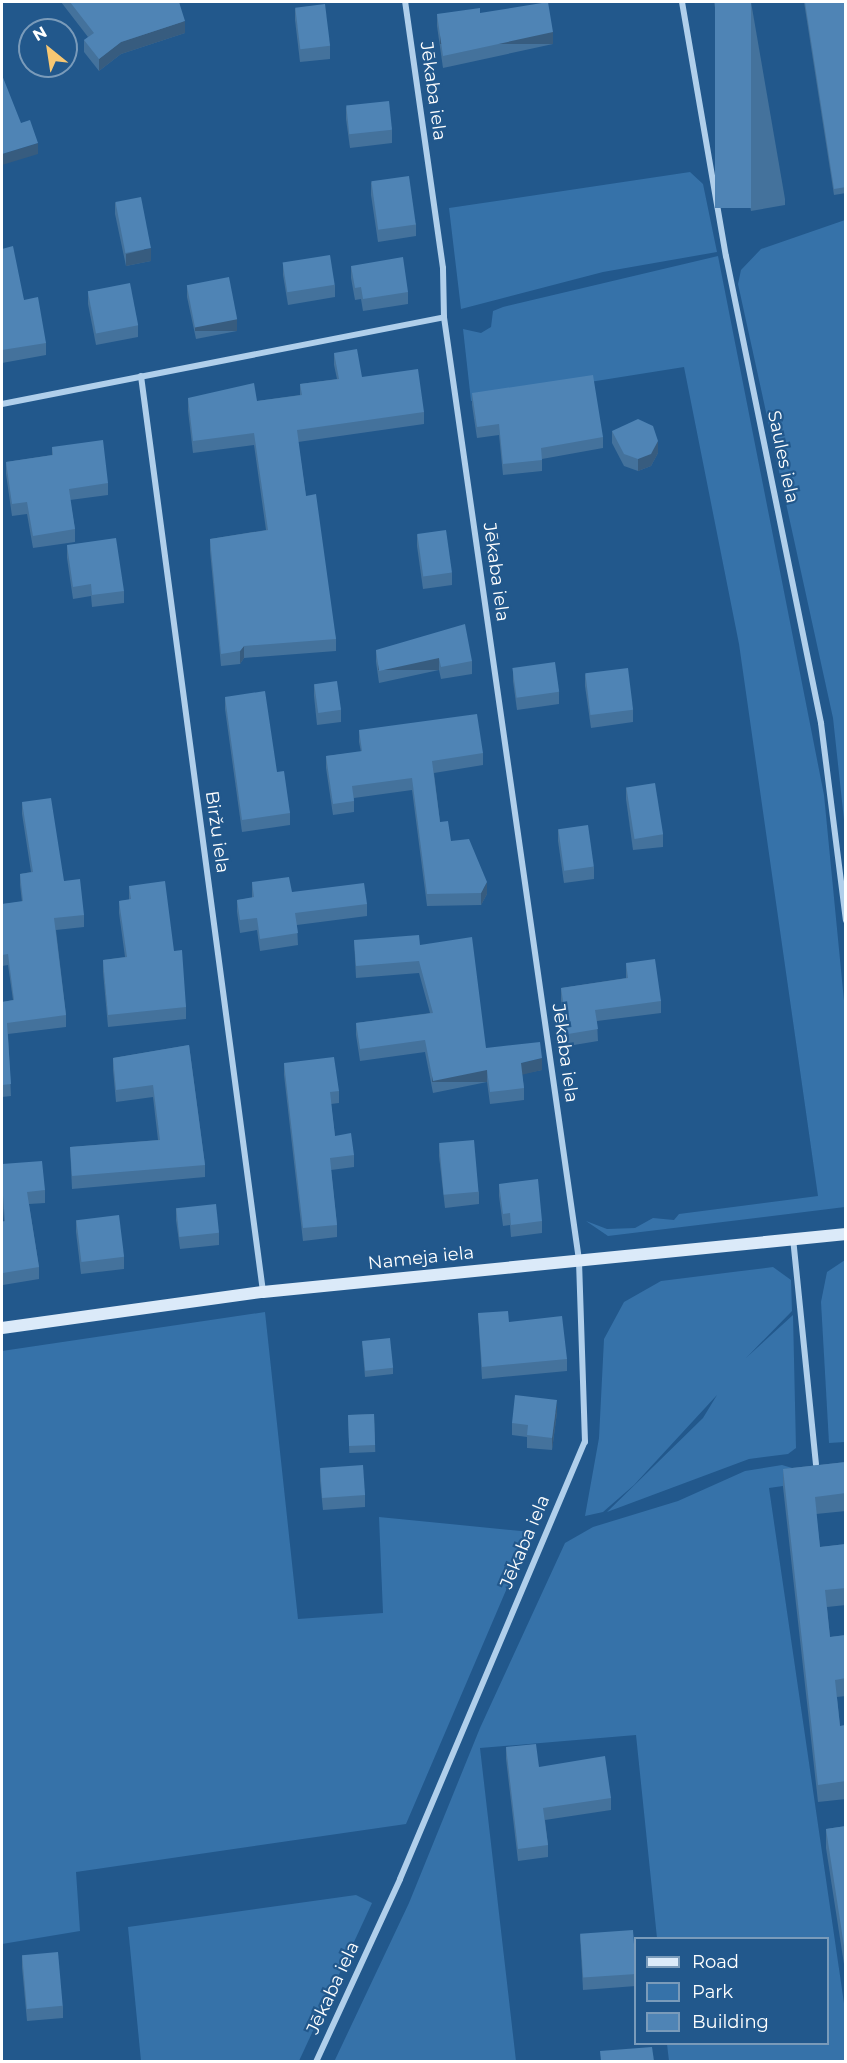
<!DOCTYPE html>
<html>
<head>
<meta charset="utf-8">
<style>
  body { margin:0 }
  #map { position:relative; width:847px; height:2063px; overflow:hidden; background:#22588c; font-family:Montserrat,sans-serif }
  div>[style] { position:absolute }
  .green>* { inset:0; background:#3672a9 }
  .street>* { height:6px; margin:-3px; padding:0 3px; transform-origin:3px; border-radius:3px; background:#b0cfeb }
  .secondary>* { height:12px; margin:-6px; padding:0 6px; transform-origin:6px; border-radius:6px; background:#dbeaf9 }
  .wall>* { inset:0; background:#44729c; transform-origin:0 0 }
  .shaded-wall>* { inset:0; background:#375c7f; transform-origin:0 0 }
  .building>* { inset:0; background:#4f84b5; transform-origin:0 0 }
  span { translate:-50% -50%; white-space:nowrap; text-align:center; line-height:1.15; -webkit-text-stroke:4.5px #22588c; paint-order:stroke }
  .street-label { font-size:18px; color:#fff }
  .frame { position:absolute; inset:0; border:3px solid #fff; pointer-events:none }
  .legend { position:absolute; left:634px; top:1937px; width:195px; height:108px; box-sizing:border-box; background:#22588c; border:2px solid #7a9bba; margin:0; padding:8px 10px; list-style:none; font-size:18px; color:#fff }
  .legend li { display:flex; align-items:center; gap:12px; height:30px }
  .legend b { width:30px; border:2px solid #7a9bba }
  .north { position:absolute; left:18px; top:18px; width:60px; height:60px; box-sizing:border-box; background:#22588c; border:2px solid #7a9bba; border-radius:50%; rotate:330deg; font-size:16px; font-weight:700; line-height:24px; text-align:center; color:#fff }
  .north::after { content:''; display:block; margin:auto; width:21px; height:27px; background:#f7c772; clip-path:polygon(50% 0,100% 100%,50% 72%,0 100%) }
</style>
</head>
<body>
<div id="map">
  <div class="green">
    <div style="clip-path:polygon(690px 172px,703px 184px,717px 252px,603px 272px,461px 309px,449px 208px)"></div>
    <div style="clip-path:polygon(845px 220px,846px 220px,845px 829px,833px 718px,738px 284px,741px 270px,761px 249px)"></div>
    <div style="clip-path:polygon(718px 256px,824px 795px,845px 1011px,845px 1207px,608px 1236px,586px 1221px,607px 1229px,635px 1228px,653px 1218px,674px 1220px,679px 1214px,818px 1196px,739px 644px,684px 367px,471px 401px,463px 329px,481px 333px,491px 327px,493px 311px,503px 307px)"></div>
    <div style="clip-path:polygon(845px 1260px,845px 1442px,829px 1443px,821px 1302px,827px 1272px)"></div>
    <div style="clip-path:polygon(773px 1267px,791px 1280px,792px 1311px,746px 1358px,793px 1315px,796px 1448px,788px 1454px,749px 1459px,607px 1512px,703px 1418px,717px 1395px,634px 1485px,603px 1512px,585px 1516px,599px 1438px,604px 1339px,624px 1302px,661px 1281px)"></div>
    <div style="clip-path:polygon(265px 1312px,298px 1619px,383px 1613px,379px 1517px,531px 1532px,406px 1824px,76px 1872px,80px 1931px,2px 1944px,2px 1351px)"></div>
    <div style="clip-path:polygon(782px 1465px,799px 1470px,797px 1484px,769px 1488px,845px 2010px,845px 2061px,669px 2061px,667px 2044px,828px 2044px,828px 1938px,657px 1938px,636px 1735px,480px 1748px,516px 2061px,334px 2062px,409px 1903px,480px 1728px,565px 1543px,593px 1527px,678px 1501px,745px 1471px)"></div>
    <div style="clip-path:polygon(356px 1895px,372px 1903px,299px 2061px,141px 2061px,128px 1927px)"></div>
  </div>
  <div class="street">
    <div style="left:682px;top:2px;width:258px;rotate:80.2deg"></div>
    <div style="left:726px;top:256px;width:477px;rotate:78.5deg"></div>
    <div style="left:821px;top:723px;width:199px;rotate:82.8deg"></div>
    <div style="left:141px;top:376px;width:924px;rotate:82.41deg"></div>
    <div style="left:2px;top:404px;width:450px;rotate:-11.1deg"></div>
    <div style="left:793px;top:1238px;width:227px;rotate:84.2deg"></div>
    <div style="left:316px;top:2062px;width:201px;rotate:-65.3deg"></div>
    <div style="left:400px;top:1879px;width:475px;rotate:-67.1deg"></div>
    <div style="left:585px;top:1442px;width:182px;rotate:-91.9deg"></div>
    <div style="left:579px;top:1260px;width:953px;rotate:-98.15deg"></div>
    <div style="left:444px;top:317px;width:49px;rotate:-91.2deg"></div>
    <div style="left:443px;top:268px;width:269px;rotate:-98.1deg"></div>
  </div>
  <div class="secondary">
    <div style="left:2px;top:1328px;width:263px;rotate:-7.9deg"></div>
    <div style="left:263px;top:1292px;width:586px;rotate:-5.68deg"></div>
  </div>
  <div class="wall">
    <div style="clip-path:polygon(61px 2px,179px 2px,185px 33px,121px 54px,99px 71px,84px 52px,84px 40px,88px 37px)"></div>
    <div style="clip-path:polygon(714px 2px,751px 2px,785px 199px,785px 205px,751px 211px)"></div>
    <div style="clip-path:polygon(804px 2px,846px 2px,846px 193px,834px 195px)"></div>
    <div style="clip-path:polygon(295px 8px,330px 46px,330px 59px,300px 62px,295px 20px)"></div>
    <div style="clip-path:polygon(480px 13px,553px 44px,443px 68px,437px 26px,437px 14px)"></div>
    <div style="clip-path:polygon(346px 107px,392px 130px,392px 143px,350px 148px,346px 119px)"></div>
    <div style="clip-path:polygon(371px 182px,416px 224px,416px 236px,378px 242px,371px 195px)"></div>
    <div style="clip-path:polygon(115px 202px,151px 261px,126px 266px,115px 214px)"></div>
    <div style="clip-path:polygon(2px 249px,24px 300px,46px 343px,46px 355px,2px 363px)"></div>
    <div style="clip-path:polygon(283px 263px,335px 285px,335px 297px,288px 305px,283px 275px)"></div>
    <div style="clip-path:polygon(351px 266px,408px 292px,408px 304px,363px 311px,361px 299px,355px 300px,351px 278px)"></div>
    <div style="clip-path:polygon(187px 285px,237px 331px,196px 339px,187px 297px)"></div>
    <div style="clip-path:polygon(88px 291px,138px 325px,138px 337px,96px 345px,88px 304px)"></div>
    <div style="clip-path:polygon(334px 353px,362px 377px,424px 412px,424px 424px,298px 442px,306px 496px,336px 639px,336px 651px,244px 658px,240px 664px,221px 666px,210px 551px,210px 539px,266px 530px,254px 445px,193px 453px,188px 411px,188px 398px,257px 401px,300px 395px,300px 384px,337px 379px,334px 365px)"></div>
    <div style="clip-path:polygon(472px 393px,603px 437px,603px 448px,542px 459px,542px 471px,503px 475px,499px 435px,477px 438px,472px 405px)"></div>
    <div style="clip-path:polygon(612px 431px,658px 453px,651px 466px,638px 471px,624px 466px,612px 443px)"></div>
    <div style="clip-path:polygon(52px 447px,108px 483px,108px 495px,70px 500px,75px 529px,75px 542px,33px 548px,27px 514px,12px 516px,6px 474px,6px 462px,52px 455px)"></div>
    <div style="clip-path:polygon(417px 534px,452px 573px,452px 585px,423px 589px,417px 546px)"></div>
    <div style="clip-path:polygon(67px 545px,124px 591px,124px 603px,92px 607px,91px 596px,73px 599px,67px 558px)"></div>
    <div style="clip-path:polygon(376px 650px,472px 661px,472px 674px,441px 679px,439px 670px,379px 683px,376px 662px)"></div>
    <div style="clip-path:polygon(513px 669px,559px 692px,559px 704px,517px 710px,513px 681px)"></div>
    <div style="clip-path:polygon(585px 674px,633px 710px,633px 722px,591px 728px,585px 686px)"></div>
    <div style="clip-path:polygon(314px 684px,341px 710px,341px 722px,317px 725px,314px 696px)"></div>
    <div style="clip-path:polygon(225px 697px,277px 772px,290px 813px,290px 825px,242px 832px,225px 709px)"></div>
    <div style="clip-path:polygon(359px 730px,483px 753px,483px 765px,434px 773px,440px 822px,451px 841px,487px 894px,481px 905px,427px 906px,412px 790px,354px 798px,354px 812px,333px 815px,326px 768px,326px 756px,361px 752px,359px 742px)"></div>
    <div style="clip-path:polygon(626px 787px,663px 834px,663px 847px,633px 850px,626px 799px)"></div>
    <div style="clip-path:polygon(22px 802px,64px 881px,84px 915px,84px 927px,56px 930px,66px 1015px,66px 1027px,8px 1034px,11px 1096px,2px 1097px,2px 1002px,13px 1000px,8px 965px,2px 966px,2px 904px,22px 902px,20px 885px,20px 874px,31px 872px,22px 814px)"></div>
    <div style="clip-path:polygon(558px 829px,594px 867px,594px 879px,564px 883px,558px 841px)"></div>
    <div style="clip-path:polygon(252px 882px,292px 892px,367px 904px,367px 916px,297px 925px,298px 945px,260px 951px,257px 930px,240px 933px,237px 912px,237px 900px,252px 898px)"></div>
    <div style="clip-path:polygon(129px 886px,174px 951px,186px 1007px,186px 1019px,108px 1027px,103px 972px,103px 960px,125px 957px,119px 913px,119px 901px,129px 900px)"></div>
    <div style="clip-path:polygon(354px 940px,420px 945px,486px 1048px,542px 1070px,522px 1074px,524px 1088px,524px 1100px,490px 1104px,487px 1082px,433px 1093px,425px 1052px,360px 1061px,356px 1035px,356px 1023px,430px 1013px,419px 973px,356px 978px)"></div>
    <div style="clip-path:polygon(626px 963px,661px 1001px,661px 1013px,597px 1021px,598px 1041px,568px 1046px,561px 1000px,561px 988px,626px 978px)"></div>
    <div style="clip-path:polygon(189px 1045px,205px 1165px,205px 1177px,72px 1189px,70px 1147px,158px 1140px,153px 1097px,116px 1102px,113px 1070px,113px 1058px)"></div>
    <div style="clip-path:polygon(284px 1063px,339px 1091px,339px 1103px,331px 1104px,335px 1136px,354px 1155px,354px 1167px,331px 1170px,337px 1225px,337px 1237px,303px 1241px,284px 1075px)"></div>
    <div style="clip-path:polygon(439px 1144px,479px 1192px,479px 1204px,445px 1208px,439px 1156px)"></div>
    <div style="clip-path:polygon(2px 1164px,45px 1190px,45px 1203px,29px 1204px,39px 1267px,39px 1279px,3px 1285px,2px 1279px,2px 1222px,4px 1221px,2px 1195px)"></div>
    <div style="clip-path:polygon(499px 1184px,542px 1221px,542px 1233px,511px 1237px,510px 1225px,503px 1226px,499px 1196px)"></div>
    <div style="clip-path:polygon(176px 1208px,219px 1233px,219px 1245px,180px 1249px,176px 1220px)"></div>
    <div style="clip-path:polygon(76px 1220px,124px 1257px,124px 1269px,81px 1274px,76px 1232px)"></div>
    <div style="clip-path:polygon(478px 1313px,509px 1322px,567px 1359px,567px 1371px,482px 1379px)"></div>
    <div style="clip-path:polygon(362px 1341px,393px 1368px,393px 1374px,365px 1377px)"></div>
    <div style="clip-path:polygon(557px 1412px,552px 1450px,527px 1448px,527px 1437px,512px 1435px,512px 1423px)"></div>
    <div style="left:374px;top:1414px;width:38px;height:26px;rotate:88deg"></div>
    <div style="clip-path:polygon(846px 1462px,846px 1511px,816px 1514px,820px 1547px,846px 1544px,846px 1605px,827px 1607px,830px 1637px,846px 1635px,846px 1696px,837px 1697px,840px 1726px,846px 1725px,846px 1799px,818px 1802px,783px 1487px,783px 1469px)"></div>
    <div style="clip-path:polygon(320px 1469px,365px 1495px,365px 1507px,323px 1510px,320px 1481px)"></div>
    <div style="clip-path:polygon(506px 1747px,539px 1767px,611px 1798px,611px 1810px,545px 1820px,548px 1845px,548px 1857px,518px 1861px,506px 1759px)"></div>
    <div style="clip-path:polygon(846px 1826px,846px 1977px,826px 1848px,826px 1829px)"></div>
    <div style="clip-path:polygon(580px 1935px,636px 1964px,636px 1986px,583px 1990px)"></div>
    <div style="clip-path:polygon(22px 1955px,63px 2006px,63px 2018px,27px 2021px,22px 1967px)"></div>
  </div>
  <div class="shaded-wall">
    <div style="clip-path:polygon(185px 21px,185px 33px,121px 54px,99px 71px,99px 59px,121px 42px)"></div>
    <div style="left:553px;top:32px;width:12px;height:113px;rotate:90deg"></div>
    <div style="clip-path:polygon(38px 143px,38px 154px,2px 165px,2px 154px)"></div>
    <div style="clip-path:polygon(151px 248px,151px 261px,126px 266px,126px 254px)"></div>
    <div style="left:237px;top:319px;width:12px;height:42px;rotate:90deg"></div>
    <div style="clip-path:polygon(658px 441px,658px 453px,651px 466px,638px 471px,638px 459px)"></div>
    <div style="clip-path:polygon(244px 646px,244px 658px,240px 664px,240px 651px)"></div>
    <div style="left:439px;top:658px;width:12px;height:61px;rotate:90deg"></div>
    <div style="clip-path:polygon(487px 882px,487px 894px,481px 905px,481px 893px)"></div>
    <div style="clip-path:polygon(542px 1058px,542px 1070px,521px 1075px,521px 1063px)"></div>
    <div style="left:487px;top:1070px;width:12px;height:55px;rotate:90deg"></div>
    <div style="clip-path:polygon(557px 1400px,557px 1412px,552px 1450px,552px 1438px)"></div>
  </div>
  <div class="building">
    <div style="clip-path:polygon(70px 2px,179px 2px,185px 21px,121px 42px,99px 59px,84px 40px,94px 33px)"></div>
    <div style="clip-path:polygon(548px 2px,553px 32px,443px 56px,437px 14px,480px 8px,480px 13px)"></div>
    <div style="left:715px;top:2px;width:36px;height:206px"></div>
    <div style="clip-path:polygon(805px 2px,846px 2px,846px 187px,834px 189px)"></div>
    <div style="left:325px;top:4px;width:42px;height:30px;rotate:83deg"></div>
    <div style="clip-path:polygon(2px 75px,21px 123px,30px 120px,38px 143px,2px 154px)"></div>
    <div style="left:389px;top:101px;width:29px;height:43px;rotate:84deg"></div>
    <div style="left:409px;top:176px;width:49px;height:38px;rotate:82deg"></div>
    <div style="left:141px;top:197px;width:52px;height:26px;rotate:79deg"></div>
    <div style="clip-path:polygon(13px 246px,24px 300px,38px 297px,46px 343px,2px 350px,2px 249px)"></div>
    <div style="left:330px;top:255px;width:30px;height:48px;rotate:81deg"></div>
    <div style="clip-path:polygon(403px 257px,408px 292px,363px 299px,361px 287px,355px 288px,351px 266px)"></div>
    <div style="left:229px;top:277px;width:43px;height:43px;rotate:79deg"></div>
    <div style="left:130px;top:283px;width:43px;height:43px;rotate:79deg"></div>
    <div style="clip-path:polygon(357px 349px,362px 377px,418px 369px,424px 412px,297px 430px,306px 496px,316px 494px,336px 639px,244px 646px,240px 651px,221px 654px,210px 539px,268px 530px,254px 433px,193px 441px,188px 398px,254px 383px,257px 401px,302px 395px,300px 384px,339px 379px,334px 353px)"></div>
    <div style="clip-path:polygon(593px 375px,603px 437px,541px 448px,542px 460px,503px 464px,499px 424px,477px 427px,472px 393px)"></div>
    <div style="clip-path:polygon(638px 419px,653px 426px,658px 441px,651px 454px,638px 459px,624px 454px,612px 431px)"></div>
    <div style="clip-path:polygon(103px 440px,108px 483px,69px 489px,75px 529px,33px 536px,27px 502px,12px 504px,6px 462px,53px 455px,52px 447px)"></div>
    <div style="left:446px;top:530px;width:43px;height:29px;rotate:82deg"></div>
    <div style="clip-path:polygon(116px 538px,124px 591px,92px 595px,91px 584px,73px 587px,67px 545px)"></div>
    <div style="clip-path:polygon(465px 624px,472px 661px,441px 667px,439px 658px,379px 671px,376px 650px)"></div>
    <div style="left:555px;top:662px;width:30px;height:43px;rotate:82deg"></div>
    <div style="left:628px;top:668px;width:42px;height:43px;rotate:83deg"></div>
    <div style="left:337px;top:681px;width:29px;height:23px;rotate:82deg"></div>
    <div style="clip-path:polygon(265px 691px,277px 772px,284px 771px,290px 813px,242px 820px,225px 697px)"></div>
    <div style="clip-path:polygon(477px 714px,483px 753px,432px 761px,440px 822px,448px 821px,451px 841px,469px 839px,487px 882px,481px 893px,427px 894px,412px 778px,352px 786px,354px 801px,333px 804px,326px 756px,362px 751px,359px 730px)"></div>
    <div style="left:655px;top:783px;width:52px;height:29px;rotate:81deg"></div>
    <div style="clip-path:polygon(51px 798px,64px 881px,80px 879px,84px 915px,54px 918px,66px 1015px,7px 1023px,11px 1084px,2px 1085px,2px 1002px,14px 1000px,8px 954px,2px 955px,2px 904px,23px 901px,20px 874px,33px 872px,22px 802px)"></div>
    <div style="left:588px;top:825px;width:42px;height:30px;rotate:82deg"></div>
    <div style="clip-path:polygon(289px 877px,292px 892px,364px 883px,367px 904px,295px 913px,298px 933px,260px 939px,257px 918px,240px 920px,237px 900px,254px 897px,252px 882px)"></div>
    <div style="clip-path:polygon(165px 881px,174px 951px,182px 950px,186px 1007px,108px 1015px,103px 960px,127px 957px,119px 901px,131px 899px,129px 886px)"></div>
    <div style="clip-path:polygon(419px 935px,420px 945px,472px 937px,486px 1048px,540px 1042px,542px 1058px,521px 1063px,524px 1088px,490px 1092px,487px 1070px,433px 1081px,425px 1040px,360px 1049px,356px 1023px,433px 1013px,419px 961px,356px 966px,354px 940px)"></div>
    <div style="clip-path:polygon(655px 959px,661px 1001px,595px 1010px,598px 1029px,568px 1034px,561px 988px,628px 978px,626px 963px)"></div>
    <div style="clip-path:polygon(189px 1045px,205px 1165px,72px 1176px,70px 1147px,160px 1140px,153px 1085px,116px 1090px,113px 1058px)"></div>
    <div style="clip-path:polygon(334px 1057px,339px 1091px,330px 1092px,335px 1136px,351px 1133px,354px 1155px,330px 1158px,337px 1225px,303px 1228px,284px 1063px)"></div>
    <div style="left:474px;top:1140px;width:52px;height:35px;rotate:85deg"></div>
    <div style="clip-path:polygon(42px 1161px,45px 1190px,27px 1192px,39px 1267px,3px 1273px,2px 1266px,2px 1222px,5px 1221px,2px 1183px,2px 1164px)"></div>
    <div style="clip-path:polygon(538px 1179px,542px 1221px,511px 1225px,510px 1213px,503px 1214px,499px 1184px)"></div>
    <div style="left:216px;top:1204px;width:29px;height:40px;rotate:84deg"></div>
    <div style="left:119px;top:1215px;width:42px;height:43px;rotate:83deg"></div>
    <div style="clip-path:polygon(508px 1311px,509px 1322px,562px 1316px,567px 1359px,482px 1367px,478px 1313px)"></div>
    <div style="left:390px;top:1338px;width:30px;height:28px;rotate:84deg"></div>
    <div style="clip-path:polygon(515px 1395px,557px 1400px,552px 1438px,527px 1435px,528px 1425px,512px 1423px)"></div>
    <div style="left:374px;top:1414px;width:31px;height:26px;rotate:88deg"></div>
    <div style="clip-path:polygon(846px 1462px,846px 1493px,815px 1497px,820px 1547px,846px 1544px,846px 1588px,825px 1590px,830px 1637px,846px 1635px,846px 1678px,835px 1680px,840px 1726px,846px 1725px,846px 1781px,818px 1785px,783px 1469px)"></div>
    <div style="left:363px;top:1465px;width:30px;height:43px;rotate:86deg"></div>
    <div style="clip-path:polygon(536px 1744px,539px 1767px,605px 1756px,611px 1798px,543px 1808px,548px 1845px,518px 1849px,506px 1747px)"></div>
    <div style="clip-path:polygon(846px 1826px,846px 1959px,826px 1829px)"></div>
    <div style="left:633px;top:1930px;width:44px;height:53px;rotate:86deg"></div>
    <div style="left:58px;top:1952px;width:54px;height:36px;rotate:85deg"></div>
    <div style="clip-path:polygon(652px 2047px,654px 2061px,601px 2061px,600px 2051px)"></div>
  </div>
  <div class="street-label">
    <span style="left:433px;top:91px;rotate:82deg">Jēkaba iela</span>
    <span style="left:783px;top:457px;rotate:78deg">Saules iela</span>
    <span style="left:496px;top:572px;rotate:82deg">Jēkaba iela</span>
    <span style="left:217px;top:832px;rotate:82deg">Biržu iela</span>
    <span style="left:565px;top:1053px;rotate:82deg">Jēkaba iela</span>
    <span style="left:421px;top:1258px;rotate:-6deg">Nameja iela</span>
    <span style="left:525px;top:1542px;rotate:-67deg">Jēkaba iela</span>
    <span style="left:333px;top:1988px;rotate:-65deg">Jēkaba iela</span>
  </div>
  <div class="frame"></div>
  <ul class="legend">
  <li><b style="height:8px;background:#dbeaf9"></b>Road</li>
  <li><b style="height:16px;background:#3672a9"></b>Park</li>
  <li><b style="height:16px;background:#4f84b5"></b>Building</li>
  </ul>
  <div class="north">N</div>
</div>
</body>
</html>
